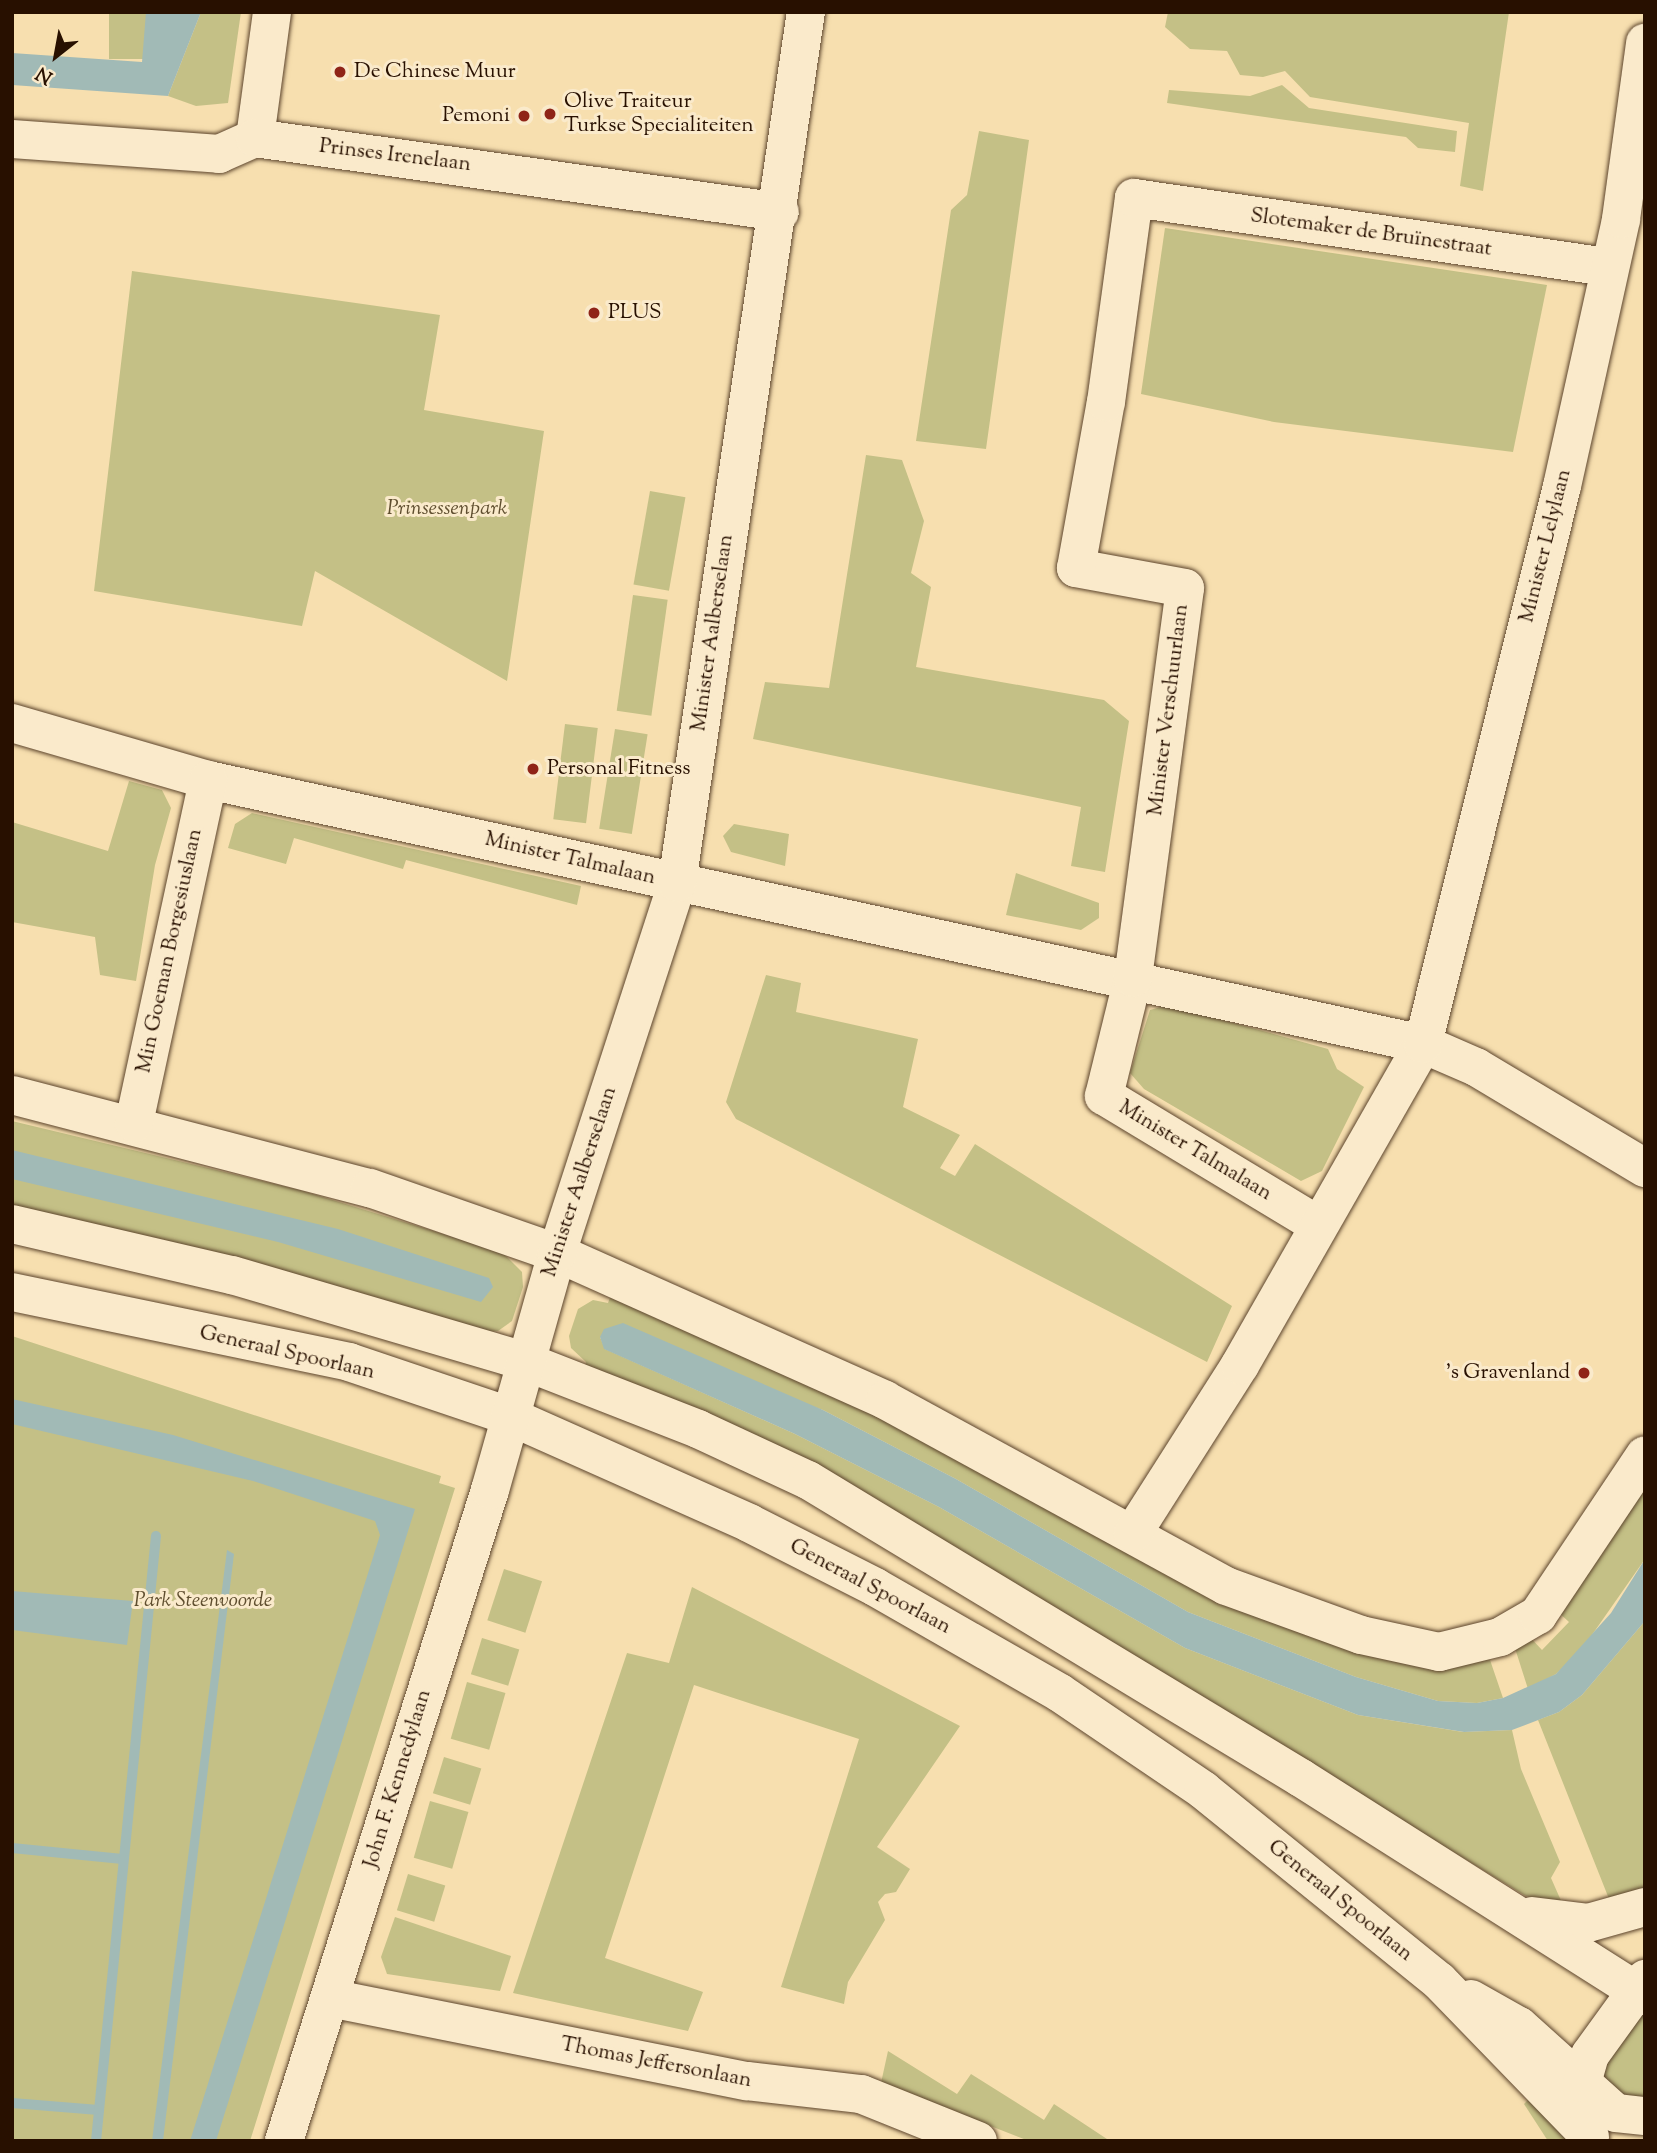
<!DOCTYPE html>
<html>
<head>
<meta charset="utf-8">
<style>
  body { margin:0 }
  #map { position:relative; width:1657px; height:2153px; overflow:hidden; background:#f7dfaf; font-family:"Sorts Mill Goudy",serif }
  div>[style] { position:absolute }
  .green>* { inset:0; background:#c4c086; transform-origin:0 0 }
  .water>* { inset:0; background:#a1bab6 }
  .stream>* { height:10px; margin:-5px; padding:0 5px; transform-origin:5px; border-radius:5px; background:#a1bab6 }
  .roads { filter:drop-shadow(0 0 2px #5c442c) drop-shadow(0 0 2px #5c442c) }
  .minor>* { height:38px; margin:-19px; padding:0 19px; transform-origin:19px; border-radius:19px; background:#faeacb }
  .dots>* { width:19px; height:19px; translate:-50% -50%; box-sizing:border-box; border:4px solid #faeacb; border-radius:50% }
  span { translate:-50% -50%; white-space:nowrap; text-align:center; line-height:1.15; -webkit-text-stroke:6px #faeacb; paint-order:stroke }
  .poi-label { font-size:21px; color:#281000 }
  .left { translate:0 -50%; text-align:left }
  .right { translate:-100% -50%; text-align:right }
  .street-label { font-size:21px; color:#281000 }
  .park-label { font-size:21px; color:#5f4e2f; font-style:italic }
  .frame { position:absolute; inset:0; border:14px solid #281000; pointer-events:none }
  .north { position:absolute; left:21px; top:21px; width:70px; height:70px; -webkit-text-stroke:5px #faeacb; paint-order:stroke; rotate:211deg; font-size:19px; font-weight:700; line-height:28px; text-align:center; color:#281000 }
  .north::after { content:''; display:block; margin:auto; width:24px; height:32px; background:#281000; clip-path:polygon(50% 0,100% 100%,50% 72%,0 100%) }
</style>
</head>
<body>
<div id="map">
  <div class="green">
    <div style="left:109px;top:12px;width:37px;height:47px"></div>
    <div style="clip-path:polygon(201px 12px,241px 12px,228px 103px,196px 106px,168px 96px)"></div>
    <div style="clip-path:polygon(1168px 12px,1509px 12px,1483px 191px,1460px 186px,1469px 123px,1310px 97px,1285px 71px,1263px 77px,1240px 75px,1227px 51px,1190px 49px,1165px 27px)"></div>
    <div style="clip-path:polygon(1282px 85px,1309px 108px,1457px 131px,1455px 152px,1418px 148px,1406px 137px,1167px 103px,1169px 90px,1250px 96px)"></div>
    <div style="clip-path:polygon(979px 131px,1029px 140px,986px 449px,916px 441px,951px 210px,967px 195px)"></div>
    <div style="clip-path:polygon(1165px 228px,1547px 285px,1513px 452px,1274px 422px,1141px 394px)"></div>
    <div style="clip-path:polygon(132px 271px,440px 315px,424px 410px,544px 431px,507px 681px,315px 571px,302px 626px,94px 591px)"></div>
    <div style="clip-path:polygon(866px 455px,902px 460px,924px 521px,911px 573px,931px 587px,916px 667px,1104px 700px,1129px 721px,1105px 872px,1071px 866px,1081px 807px,753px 739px,765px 682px,829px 688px)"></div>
    <div style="left:650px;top:491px;width:36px;height:95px;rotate:10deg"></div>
    <div style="left:633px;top:595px;width:35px;height:117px;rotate:8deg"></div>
    <div style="left:565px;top:724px;width:33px;height:96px;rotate:7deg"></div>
    <div style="left:615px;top:729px;width:33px;height:101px;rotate:9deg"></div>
    <div style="clip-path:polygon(129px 781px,162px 790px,171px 808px,155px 865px,136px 981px,100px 975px,95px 937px,12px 922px,12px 822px,108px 851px)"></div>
    <div style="clip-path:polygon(252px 813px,581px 886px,577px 905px,406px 860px,403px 869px,294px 838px,286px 864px,228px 848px,235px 824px)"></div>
    <div style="clip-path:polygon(734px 824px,789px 834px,785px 866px,731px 852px,723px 836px)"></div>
    <div style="clip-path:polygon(1016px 873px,1099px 903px,1099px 918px,1081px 930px,1006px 915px)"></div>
    <div style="clip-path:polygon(766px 975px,801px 983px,796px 1012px,918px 1039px,903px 1107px,960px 1135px,940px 1168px,955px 1176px,975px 1144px,1232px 1306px,1207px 1362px,736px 1119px,726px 1102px)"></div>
    <div style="clip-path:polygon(1168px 1005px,1328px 1049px,1337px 1069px,1364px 1087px,1322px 1171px,1301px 1181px,1144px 1089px,1130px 1073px,1150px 1010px)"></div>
    <div style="clip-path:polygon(12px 1121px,300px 1190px,502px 1252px,522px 1272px,523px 1287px,512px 1321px,498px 1331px,468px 1334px,12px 1212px)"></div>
    <div style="clip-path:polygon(612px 1292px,748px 1349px,1107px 1537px,1489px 1657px,1503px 1698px,1477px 1703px,1438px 1701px,1356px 1677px,1188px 1612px,956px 1479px,823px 1410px,600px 1337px,605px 1349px,795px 1434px,939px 1507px,1185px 1648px,1358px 1715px,1463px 1732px,1512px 1730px,1521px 1769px,1560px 1862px,1551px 1878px,1566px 1912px,1524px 1895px,1015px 1585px,582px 1376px,586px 1362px,571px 1348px,569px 1336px,578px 1309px,593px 1300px,608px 1303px)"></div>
    <div style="clip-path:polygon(12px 1336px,441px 1476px,439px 1483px,455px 1488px,250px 2141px,12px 2141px)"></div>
    <div style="clip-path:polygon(1645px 1483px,1645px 1559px,1580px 1652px,1556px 1674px,1528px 1689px,1513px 1642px,1528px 1635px,1542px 1650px,1569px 1622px,1557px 1611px)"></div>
    <div style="left:504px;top:1569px;width:40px;height:54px;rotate:18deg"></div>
    <div style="clip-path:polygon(692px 1587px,960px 1726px,877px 1847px,910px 1869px,896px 1892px,885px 1894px,878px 1902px,885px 1920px,848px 1982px,844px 2004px,781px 1987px,859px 1739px,694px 1685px,605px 1958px,703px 1992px,688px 2031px,513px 1993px,627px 1653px,669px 1663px)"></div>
    <div style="clip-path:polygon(1645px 1621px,1645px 1893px,1613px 1909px,1538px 1720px,1559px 1712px,1582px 1695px)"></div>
    <div style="left:482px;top:1638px;width:39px;height:38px;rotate:17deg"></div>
    <div style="left:467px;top:1682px;width:40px;height:59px;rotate:16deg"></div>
    <div style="left:444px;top:1757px;width:39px;height:38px;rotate:17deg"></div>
    <div style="left:430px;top:1801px;width:40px;height:59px;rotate:16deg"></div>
    <div style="left:408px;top:1874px;width:39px;height:38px;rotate:17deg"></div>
    <div style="clip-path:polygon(395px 1917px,511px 1956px,500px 1991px,387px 1974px,381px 1957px)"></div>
    <div style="clip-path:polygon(1645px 2010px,1645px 2106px,1605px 2093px,1601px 2057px)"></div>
    <div style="clip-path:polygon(888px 2051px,957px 2094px,971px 2074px,1044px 2120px,1054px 2104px,1110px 2141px,1029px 2141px,881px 2083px)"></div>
    <div style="clip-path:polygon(1537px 2091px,1567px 2141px,1548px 2141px,1524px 2104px)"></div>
  </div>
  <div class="water">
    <div style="clip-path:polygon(146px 12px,201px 12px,168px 96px,12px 85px,12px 53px,142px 62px)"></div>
    <div style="clip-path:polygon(12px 1150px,338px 1229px,489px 1278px,493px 1287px,481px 1302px,278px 1242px,12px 1179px)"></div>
    <div style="clip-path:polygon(623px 1323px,823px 1410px,956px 1479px,1188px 1612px,1356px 1677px,1438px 1701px,1477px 1703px,1503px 1698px,1556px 1674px,1611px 1613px,1645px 1559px,1645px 1621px,1582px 1695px,1559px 1712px,1512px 1730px,1464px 1732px,1358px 1715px,1185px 1648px,939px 1507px,795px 1434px,604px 1349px,600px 1337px,604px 1329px)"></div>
    <div style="clip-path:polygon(12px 1399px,173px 1435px,415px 1509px,216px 2141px,190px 2141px,380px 1535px,375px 1521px,253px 1481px,12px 1424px)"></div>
    <div style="clip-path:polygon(227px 1550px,234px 1554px,163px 2141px,152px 2141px)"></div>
    <div style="clip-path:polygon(12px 1591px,133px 1601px,127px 1645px,12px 1630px)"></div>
  </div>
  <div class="stream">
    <div style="left:12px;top:1848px;width:111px;rotate:5.7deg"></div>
    <div style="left:12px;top:2103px;width:87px;rotate:4.6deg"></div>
    <div style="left:96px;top:2141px;width:608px;rotate:-84.34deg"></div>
  </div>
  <div class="roads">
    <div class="minor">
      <div style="left:255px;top:138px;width:127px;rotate:-82.3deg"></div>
      <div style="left:12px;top:139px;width:208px;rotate:4.1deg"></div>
      <div style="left:219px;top:154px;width:39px;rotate:-24deg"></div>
      <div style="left:255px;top:138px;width:530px;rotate:8.02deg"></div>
      <div style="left:12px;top:723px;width:204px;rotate:16.2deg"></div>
      <div style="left:208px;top:780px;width:1243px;rotate:12.26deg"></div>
      <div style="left:1423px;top:1044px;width:58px;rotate:23.5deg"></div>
      <div style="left:1476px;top:1067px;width:197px;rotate:30.9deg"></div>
      <div style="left:12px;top:1095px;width:370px;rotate:14.6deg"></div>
      <div style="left:370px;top:1188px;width:198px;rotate:19.2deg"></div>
      <div style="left:557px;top:1253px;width:359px;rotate:24.1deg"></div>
      <div style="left:885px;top:1400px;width:388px;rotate:28.6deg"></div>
      <div style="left:1226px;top:1586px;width:144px;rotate:19.9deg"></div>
      <div style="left:1361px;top:1635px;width:80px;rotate:12.3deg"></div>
      <div style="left:1439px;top:1652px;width:63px;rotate:-13.8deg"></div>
      <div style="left:1500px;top:1637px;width:44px;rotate:-30.1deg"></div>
      <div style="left:1538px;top:1615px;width:192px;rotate:-56.2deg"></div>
      <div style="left:134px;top:1123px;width:351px;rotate:-77.8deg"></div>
      <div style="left:12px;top:1224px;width:226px;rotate:13.1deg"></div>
      <div style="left:232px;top:1275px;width:304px;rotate:16.4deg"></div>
      <div style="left:524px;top:1361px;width:187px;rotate:21.3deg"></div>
      <div style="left:698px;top:1429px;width:121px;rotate:24.9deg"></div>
      <div style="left:808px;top:1480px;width:576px;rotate:31.15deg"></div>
      <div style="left:1301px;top:1778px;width:407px;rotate:32.4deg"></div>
      <div style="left:1318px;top:1225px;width:250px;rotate:-148.9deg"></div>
      <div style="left:1104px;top:1096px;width:122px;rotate:-76.2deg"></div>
      <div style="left:1133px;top:978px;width:393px;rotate:-82.4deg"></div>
      <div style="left:1185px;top:588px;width:111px;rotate:-169.6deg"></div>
      <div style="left:1076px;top:568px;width:169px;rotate:-79.8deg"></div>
      <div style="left:1106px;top:402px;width:206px;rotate:-82.2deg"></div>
      <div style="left:1134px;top:198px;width:478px;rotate:8.3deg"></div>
      <div style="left:12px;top:1292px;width:344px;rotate:11.7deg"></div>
      <div style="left:349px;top:1362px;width:169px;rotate:18.6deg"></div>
      <div style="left:509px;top:1416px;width:263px;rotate:24deg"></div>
      <div style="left:749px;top:1523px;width:141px;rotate:26.9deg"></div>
      <div style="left:875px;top:1587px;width:213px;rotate:29.8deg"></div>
      <div style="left:1060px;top:1693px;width:173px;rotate:34.1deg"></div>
      <div style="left:1203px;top:1790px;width:304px;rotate:39deg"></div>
      <div style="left:1439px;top:1981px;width:217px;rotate:45.9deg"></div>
      <div style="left:1133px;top:1533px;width:199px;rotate:-57.5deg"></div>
      <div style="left:1240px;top:1365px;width:369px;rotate:-60.3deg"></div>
      <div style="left:1423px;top:1044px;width:575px;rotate:-76.01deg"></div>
      <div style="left:1562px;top:486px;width:273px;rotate:-77.5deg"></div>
      <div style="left:1621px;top:219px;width:178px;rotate:-82.2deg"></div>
      <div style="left:1532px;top:1916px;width:56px;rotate:7.1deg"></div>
      <div style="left:1588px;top:1923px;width:59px;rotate:-15.7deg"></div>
      <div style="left:330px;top:1998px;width:425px;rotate:11.3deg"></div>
      <div style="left:747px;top:2081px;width:115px;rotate:6.5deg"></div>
      <div style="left:861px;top:2094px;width:126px;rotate:21.9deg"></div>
      <div style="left:1471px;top:1999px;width:55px;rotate:29.4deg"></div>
      <div style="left:1519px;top:2026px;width:130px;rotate:41.9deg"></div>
      <div style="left:1616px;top:2113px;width:29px;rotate:6deg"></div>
      <div style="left:1585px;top:2105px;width:22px;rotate:-98deg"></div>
      <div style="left:1582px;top:2083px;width:29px;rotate:-74deg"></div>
      <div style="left:1590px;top:2055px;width:94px;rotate:-54.1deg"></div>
      <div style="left:284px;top:2141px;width:683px;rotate:-72.44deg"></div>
      <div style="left:490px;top:1490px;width:246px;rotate:-74.2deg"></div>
      <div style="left:557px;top:1253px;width:389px;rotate:-72deg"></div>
      <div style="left:677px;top:883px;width:881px;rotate:-81.58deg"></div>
    </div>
  </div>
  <div class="dots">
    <div style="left:340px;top:72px;background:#8f2418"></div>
    <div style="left:550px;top:114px;background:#8f2418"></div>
    <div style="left:524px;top:116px;background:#8f2418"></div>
    <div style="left:594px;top:313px;background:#8f2418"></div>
    <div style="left:533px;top:769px;background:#8f2418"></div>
    <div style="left:1584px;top:1373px;background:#8f2418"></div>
  </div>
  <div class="poi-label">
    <span class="left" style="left:354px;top:72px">De Chinese Muur</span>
    <span class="left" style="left:564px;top:114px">Olive Traiteur<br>Turkse Specialiteiten</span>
    <span class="right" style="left:510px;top:116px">Pemoni</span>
    <span class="left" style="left:608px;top:313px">PLUS</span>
    <span class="left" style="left:547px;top:769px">Personal Fitness</span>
    <span class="right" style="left:1570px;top:1373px">'s Gravenland</span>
  </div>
  <div class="street-label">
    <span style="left:395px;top:156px;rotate:7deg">Prinses Irenelaan</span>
    <span style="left:1371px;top:233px;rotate:8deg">Slotemaker de Bruïnestraat</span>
    <span style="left:1546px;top:546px;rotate:-76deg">Minister Lelylaan</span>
    <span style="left:713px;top:633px;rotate:-82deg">Minister Aalberselaan</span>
    <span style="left:1169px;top:710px;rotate:-83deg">Minister Verschuurlaan</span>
    <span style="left:570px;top:859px;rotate:13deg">Minister Talmalaan</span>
    <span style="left:170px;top:951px;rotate:-78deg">Min Goeman Borgesiuslaan</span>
    <span style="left:1195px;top:1151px;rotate:31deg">Minister Talmalaan</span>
    <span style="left:580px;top:1182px;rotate:-72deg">Minister Aalberselaan</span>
    <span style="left:287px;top:1353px;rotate:13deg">Generaal Spoorlaan</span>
    <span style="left:870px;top:1587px;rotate:28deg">Generaal Spoorlaan</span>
    <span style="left:398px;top:1779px;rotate:-73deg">John F. Kennedylaan</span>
    <span style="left:1340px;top:1901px;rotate:39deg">Generaal Spoorlaan</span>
    <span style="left:656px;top:2063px;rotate:11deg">Thomas Jeffersonlaan</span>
  </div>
  <div class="park-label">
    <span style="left:447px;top:509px">Prinsessenpark</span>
    <span style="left:203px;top:1601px">Park Steenvoorde</span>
  </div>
  <div class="frame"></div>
  <div class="north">N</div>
</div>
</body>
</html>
